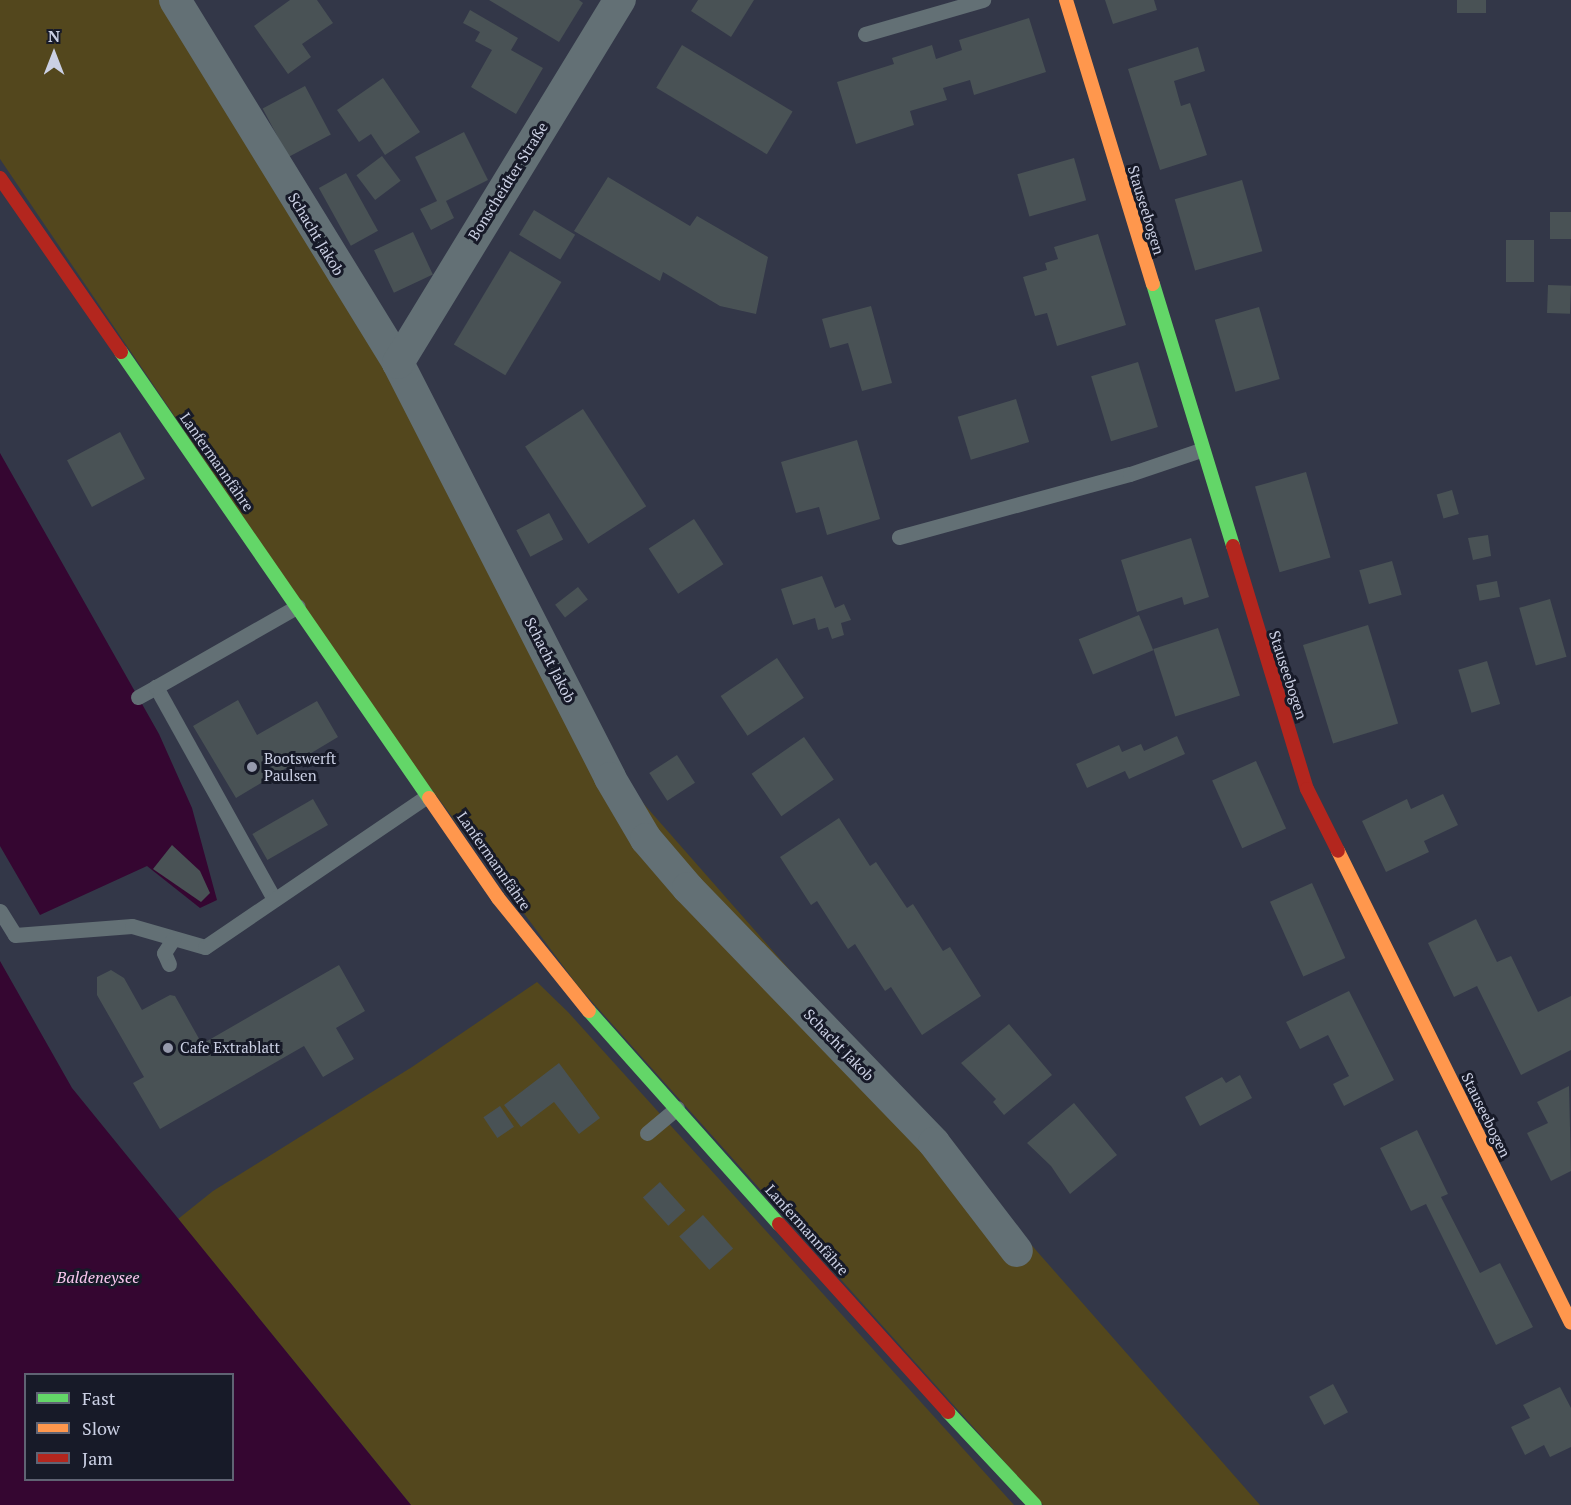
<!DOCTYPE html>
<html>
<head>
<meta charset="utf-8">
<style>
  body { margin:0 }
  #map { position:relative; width:1571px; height:1505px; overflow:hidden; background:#333748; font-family:"PT Serif",serif }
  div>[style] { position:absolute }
  .green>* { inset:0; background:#53471d }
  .water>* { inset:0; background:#350631 }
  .building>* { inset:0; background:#495255; transform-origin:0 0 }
  .lane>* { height:15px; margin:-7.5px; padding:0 7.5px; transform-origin:7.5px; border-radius:7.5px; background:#637075 }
  .street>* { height:32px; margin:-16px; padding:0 16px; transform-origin:16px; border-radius:16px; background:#637075 }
  .fast>* { height:14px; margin:-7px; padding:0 7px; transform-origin:7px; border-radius:7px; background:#63d668 }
  .slow>* { height:14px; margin:-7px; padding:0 7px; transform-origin:7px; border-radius:7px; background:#ff974d }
  .jam>* { height:14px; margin:-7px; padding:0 7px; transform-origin:7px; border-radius:7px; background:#b3261e }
  .dots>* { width:16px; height:16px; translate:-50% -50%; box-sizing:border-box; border:3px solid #171a28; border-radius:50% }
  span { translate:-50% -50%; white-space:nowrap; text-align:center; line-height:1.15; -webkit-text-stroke:6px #171a28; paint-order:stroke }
  .street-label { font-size:15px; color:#cbd0e4 }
  .poi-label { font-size:15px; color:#cbd0e4 }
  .left { translate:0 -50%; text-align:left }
  .water-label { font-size:16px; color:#fac7ef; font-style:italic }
  .legend { position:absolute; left:24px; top:1373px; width:210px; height:108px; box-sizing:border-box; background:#171a28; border:2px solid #5f6373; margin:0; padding:8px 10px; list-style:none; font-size:18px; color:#cbd0e4 }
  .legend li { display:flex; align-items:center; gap:12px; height:30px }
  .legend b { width:30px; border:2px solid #5f6373 }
  .north { position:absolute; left:24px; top:24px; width:60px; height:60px; -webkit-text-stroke:4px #171a28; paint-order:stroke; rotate:0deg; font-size:16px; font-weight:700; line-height:24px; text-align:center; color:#cbd0e4 }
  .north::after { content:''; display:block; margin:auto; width:21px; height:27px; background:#cbd0e4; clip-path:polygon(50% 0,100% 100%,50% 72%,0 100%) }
</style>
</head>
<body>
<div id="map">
  <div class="green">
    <div style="clip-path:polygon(0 0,176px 0,628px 786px,1260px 1505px,1043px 1505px,578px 986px,389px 732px,0 159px)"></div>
    <div style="clip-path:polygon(537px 982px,568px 1012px,1014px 1505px,411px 1505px,178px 1219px,213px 1191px,412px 1067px)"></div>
  </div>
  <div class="water">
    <div style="clip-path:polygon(0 453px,159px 734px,192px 808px,217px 900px,200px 908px,147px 866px,40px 915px,0 846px)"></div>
    <div style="clip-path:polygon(evenodd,0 961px,72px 1088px,411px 1505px,0 1505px,0 961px,232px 1374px,232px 1480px,26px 1480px,26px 1374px,232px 1374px)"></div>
  </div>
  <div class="building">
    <div style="clip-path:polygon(290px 0,317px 0,333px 23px,302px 44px,311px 57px,288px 74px,254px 26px)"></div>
    <div style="clip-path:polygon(489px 0,579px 0,583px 3px,559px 42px)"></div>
    <div style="clip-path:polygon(698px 0,754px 0,731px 37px,691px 11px)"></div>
    <div style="clip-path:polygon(1105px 0,1154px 0,1157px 10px,1113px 24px)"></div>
    <div style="left:1457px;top:0;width:29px;height:13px"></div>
    <div style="clip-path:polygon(470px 10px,518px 38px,511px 50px,543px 68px,516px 114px,471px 87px,492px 50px,475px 41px,480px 32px,463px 23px)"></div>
    <div style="clip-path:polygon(1029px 18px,1046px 72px,974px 95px,970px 80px,943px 88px,947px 100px,910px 111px,914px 125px,856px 144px,837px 82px,894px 64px,892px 58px,932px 45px,936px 59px,962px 50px,959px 40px)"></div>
    <div style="left:682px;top:45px;width:129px;height:50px;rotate:31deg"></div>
    <div style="clip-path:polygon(1198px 47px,1205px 71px,1174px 81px,1181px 106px,1190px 103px,1207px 155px,1160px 170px,1128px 69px)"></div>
    <div style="clip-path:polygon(383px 78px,420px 132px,385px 155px,371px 134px,359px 142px,337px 110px)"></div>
    <div style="left:305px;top:86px;width:55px;height:48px;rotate:62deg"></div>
    <div style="clip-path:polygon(464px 132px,488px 180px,446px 201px,454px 218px,431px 230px,420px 209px,437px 201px,415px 157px)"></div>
    <div style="left:382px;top:156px;width:31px;height:32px;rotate:53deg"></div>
    <div style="left:1074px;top:158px;width:44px;height:59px;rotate:74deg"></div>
    <div style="left:346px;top:173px;width:66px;height:31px;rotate:61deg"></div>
    <div style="clip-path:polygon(608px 177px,690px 226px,697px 216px,768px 257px,756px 314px,720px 306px,663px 272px,660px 281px,574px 231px)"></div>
    <div style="left:1242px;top:180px;width:74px;height:70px;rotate:74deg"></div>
    <div style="left:534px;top:210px;width:48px;height:29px;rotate:31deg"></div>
    <div style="left:1550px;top:212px;width:21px;height:27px"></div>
    <div style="left:413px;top:232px;width:47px;height:43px;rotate:65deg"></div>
    <div style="clip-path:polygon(1098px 234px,1126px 325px,1057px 346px,1047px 313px,1035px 316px,1023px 277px,1047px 270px,1045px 263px,1058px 259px,1054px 247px)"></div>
    <div style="left:1506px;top:240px;width:28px;height:42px"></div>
    <div style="left:510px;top:251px;width:60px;height:109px;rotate:31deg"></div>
    <div style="left:1548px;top:285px;width:23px;height:28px;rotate:2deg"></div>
    <div style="clip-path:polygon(871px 306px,892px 383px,862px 391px,848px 343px,830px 348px,822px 319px)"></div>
    <div style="left:1259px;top:307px;width:75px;height:46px;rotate:74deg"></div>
    <div style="left:1138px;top:362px;width:68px;height:49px;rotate:73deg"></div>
    <div style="left:1016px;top:399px;width:45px;height:61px;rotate:73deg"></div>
    <div style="left:583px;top:409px;width:116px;height:69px;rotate:57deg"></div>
    <div style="left:120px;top:432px;width:53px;height:60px;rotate:62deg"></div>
    <div style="clip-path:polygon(857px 440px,880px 519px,827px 535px,819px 507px,796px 513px,781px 462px)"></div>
    <div style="left:1306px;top:472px;width:89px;height:53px;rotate:74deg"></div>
    <div style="left:1452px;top:490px;width:25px;height:16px;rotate:74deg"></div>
    <div style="left:549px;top:513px;width:30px;height:37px;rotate:62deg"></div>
    <div style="left:694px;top:519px;width:54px;height:54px;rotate:57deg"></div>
    <div style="clip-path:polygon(1488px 535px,1491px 556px,1473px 560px,1468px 538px)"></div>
    <div style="clip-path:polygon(1191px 538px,1209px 597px,1184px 605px,1182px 597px,1137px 612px,1121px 560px)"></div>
    <div style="left:1392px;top:561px;width:35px;height:34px;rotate:74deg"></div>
    <div style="clip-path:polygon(822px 576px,835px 608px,844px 604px,851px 620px,841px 623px,844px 635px,832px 639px,828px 627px,818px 630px,815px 618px,793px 625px,781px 589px)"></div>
    <div style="left:1497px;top:581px;width:16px;height:21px;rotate:79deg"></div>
    <div style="left:578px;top:587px;width:16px;height:29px;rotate:52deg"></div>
    <div style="left:1550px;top:599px;width:60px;height:32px;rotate:74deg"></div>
    <div style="left:1139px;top:615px;width:38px;height:65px;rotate:68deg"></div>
    <div style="left:1368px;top:625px;width:103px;height:68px;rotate:73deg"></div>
    <div style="left:1218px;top:628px;width:71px;height:68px;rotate:72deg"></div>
    <div style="left:777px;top:658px;width:48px;height:68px;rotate:56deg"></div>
    <div style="left:1487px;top:661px;width:45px;height:30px;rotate:73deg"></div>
    <div style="clip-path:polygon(238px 700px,257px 735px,317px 701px,338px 737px,236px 798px,193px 726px)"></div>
    <div style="clip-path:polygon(1177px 736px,1185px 754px,1129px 779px,1125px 771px,1087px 788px,1076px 764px,1119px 745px,1122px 752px,1141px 744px,1144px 751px)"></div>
    <div style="left:804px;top:737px;width:52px;height:64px;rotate:55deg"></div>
    <div style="left:677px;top:755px;width:33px;height:33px;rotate:57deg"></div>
    <div style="left:1256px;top:761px;width:74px;height:48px;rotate:66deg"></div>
    <div style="clip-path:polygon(1443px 794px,1458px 825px,1424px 841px,1429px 852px,1386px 872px,1362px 821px,1407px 799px,1411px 809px)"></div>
    <div style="left:313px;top:799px;width:30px;height:70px;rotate:60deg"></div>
    <div style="clip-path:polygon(839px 818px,870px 866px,876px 862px,907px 908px,913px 904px,943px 951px,950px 947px,981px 996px,922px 1035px,891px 987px,885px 991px,855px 944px,848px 949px,817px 901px,811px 905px,780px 857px)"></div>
    <div style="clip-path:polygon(172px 845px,200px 871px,210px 893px,201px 902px,153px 869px)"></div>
    <div style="left:1312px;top:883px;width:82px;height:46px;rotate:66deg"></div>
    <div style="clip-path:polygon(1476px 919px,1497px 962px,1511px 956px,1538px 1012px,1571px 996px,1571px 1050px,1521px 1075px,1477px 986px,1454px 997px,1428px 943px)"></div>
    <div style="clip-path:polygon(339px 965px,365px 1011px,336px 1028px,354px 1059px,323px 1077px,304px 1046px,160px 1129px,133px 1083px,144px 1077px,97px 995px,97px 977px,111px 970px,124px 978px,142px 1010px,170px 995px,175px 996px,202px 1044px)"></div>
    <div style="clip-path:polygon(1349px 991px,1394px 1080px,1344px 1106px,1333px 1084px,1349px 1076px,1328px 1035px,1300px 1049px,1286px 1022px)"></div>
    <div style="clip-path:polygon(1009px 1024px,1052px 1075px,1004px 1115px,993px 1102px,996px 1099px,961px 1063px)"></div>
    <div style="clip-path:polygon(559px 1063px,600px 1118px,579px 1134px,554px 1102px,521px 1127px,504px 1105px)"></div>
    <div style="clip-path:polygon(1240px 1075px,1252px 1098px,1200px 1126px,1185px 1097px,1222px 1077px,1226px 1083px)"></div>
    <div style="clip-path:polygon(1569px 1086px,1571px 1171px,1551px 1181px,1527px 1133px,1548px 1123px,1537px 1102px)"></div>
    <div style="clip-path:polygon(1074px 1103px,1117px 1155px,1070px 1194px,1051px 1166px,1027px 1143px)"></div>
    <div style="left:500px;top:1106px;width:25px;height:20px;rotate:56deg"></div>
    <div style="clip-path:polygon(1417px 1130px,1448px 1194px,1441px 1197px,1480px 1273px,1500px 1263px,1533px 1327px,1496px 1345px,1426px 1204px,1411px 1211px,1380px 1148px)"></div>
    <div style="left:660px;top:1182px;width:38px;height:23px;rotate:48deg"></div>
    <div style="left:703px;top:1215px;width:45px;height:32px;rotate:48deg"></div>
    <div style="left:1333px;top:1384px;width:32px;height:27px;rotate:62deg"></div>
    <div style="clip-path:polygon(1560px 1387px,1571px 1408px,1571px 1447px,1550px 1457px,1544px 1445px,1525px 1455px,1511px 1427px,1530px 1418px,1523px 1405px)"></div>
  </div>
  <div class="lane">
    <div style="left:865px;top:34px;width:123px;rotate:-16.1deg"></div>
    <div style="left:899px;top:537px;width:239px;rotate:-15.3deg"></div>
    <div style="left:1130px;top:474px;width:75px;rotate:-18.7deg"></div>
    <div style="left:138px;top:697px;width:21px;rotate:-29deg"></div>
    <div style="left:274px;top:899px;width:243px;rotate:-119.1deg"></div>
    <div style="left:156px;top:687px;width:163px;rotate:-29.7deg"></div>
    <div style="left:0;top:911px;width:28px;rotate:58deg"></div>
    <div style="left:15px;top:935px;width:117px;rotate:-4.4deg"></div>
    <div style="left:132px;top:926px;width:76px;rotate:16deg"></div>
    <div style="left:205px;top:947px;width:268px;rotate:-34.2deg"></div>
    <div style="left:169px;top:964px;width:12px;rotate:-114deg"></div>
    <div style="left:164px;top:953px;width:17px;rotate:-57deg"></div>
    <div style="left:647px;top:1133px;width:39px;rotate:-40deg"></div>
  </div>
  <div class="street">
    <div style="left:175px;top:0;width:426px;rotate:58.4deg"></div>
    <div style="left:398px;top:363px;width:466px;rotate:62.9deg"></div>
    <div style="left:610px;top:778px;width:71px;rotate:59.5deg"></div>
    <div style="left:646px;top:839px;width:65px;rotate:49.4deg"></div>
    <div style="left:688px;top:888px;width:354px;rotate:46deg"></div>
    <div style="left:934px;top:1143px;width:136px;rotate:52.5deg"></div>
    <div style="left:398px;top:363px;width:426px;rotate:-58.6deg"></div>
  </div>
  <div class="fast">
    <div style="left:1153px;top:284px;width:274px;rotate:73deg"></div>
    <div style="left:121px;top:352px;width:542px;rotate:55.37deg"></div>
    <div style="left:589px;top:1011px;width:285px;rotate:48.3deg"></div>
    <div style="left:948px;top:1412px;width:127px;rotate:46.9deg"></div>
  </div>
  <div class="slow">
    <div style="left:1066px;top:0;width:297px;rotate:73deg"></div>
    <div style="left:429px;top:798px;width:121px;rotate:55.4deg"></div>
    <div style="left:498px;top:898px;width:145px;rotate:51.2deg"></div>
    <div style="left:1338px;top:851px;width:526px;rotate:63.73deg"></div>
  </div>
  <div class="jam">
    <div style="left:0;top:178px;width:212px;rotate:55.2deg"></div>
    <div style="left:1233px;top:546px;width:254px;rotate:73.1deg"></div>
    <div style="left:1307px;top:789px;width:69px;rotate:63.4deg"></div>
    <div style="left:779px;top:1224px;width:253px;rotate:48deg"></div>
  </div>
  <div class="dots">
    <div style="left:252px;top:767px;background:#969aad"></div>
    <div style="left:168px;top:1048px;background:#969aad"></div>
  </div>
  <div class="street-label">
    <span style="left:508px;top:181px;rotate:-58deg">Bonscheidter Straße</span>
    <span style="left:1146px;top:210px;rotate:73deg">Stauseebogen</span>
    <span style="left:316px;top:234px;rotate:59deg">Schacht Jakob</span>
    <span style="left:217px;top:462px;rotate:55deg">Lanfermannfähre</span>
    <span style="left:550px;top:660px;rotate:63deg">Schacht Jakob</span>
    <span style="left:1288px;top:675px;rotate:72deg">Stauseebogen</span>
    <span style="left:494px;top:861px;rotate:55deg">Lanfermannfähre</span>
    <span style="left:839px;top:1045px;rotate:46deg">Schacht Jakob</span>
    <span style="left:1486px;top:1115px;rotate:64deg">Stauseebogen</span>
    <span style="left:807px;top:1230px;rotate:48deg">Lanfermannfähre</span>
  </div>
  <div class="poi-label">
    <span class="left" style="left:264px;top:767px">Bootswerft<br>Paulsen</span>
    <span class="left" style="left:180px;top:1048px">Cafe Extrablatt</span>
  </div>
  <div class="water-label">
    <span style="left:98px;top:1277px">Baldeneysee</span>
  </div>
  <ul class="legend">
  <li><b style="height:8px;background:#63d668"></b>Fast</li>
  <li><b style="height:8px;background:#ff974d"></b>Slow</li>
  <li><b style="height:8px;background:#b3261e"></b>Jam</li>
  </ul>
  <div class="north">N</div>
</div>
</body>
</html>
